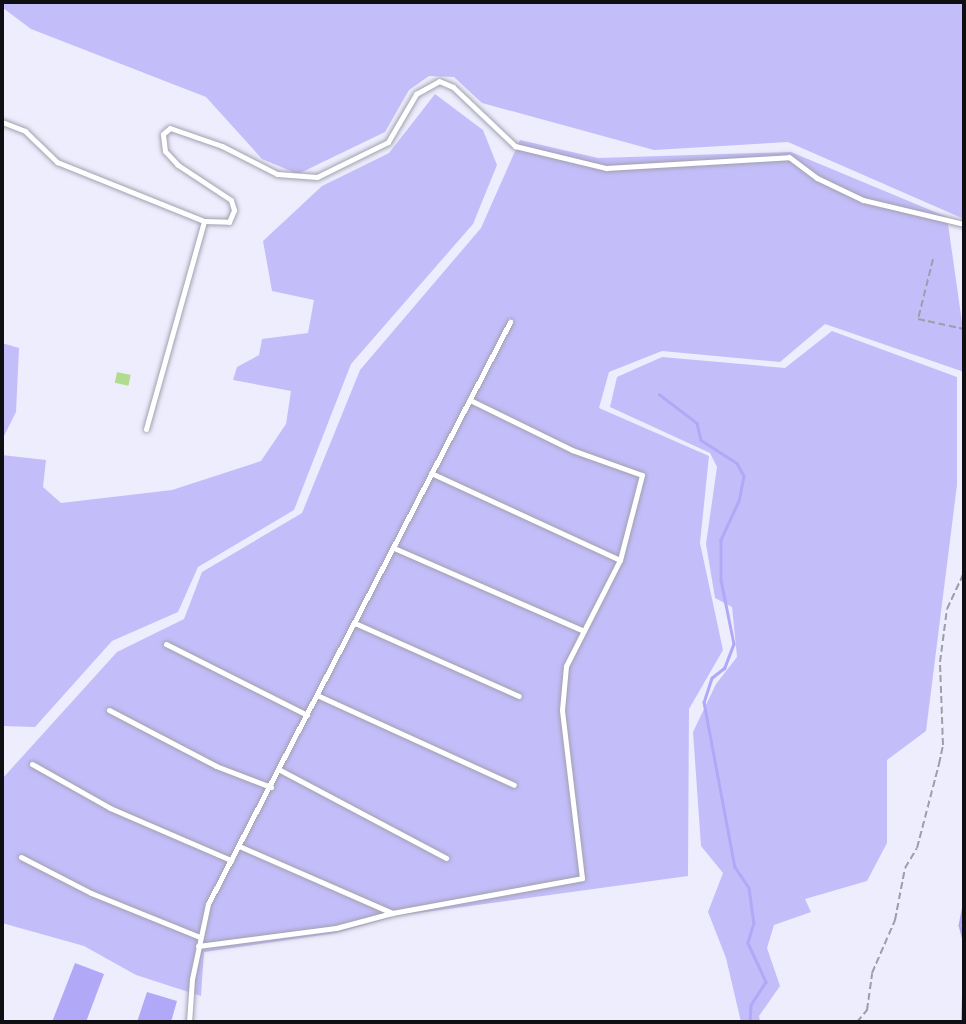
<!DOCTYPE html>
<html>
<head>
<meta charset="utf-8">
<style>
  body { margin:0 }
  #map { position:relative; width:966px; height:1024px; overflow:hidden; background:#eeedfd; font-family:Inter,sans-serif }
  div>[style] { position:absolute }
  .green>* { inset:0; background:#c3befa }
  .water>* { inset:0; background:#b1a9f7 }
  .stream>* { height:2.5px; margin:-1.25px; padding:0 1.25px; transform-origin:1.25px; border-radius:1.25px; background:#b1a9f7 }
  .building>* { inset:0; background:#b1dc8f; transform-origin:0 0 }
  .path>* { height:2px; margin-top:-1px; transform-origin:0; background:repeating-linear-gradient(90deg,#9e9da9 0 7px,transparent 0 10.5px) }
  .roads { filter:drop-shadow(0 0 2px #a1a0af) drop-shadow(0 0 2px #a1a0af) }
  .lane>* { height:5px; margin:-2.5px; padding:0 2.5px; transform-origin:2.5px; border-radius:2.5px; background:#fff }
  span { translate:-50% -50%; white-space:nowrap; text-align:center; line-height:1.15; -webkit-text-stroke:7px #fcfcff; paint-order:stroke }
  .frame { position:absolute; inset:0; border:4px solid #0e0e13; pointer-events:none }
</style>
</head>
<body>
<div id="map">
  <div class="green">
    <div style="clip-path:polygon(2px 2px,964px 2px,964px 219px,788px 142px,654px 150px,482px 103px,454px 77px,429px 76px,409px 90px,385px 132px,298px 174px,262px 159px,206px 97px,31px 29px,3px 8px)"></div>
    <div style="clip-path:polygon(435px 94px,483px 130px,497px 165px,473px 224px,351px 364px,294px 510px,198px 567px,178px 612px,112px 641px,35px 727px,2px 726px,2px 455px,46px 460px,43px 487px,61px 503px,172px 490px,261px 461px,286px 424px,291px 391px,233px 380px,237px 367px,259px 355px,262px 339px,308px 333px,314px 300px,272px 291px,263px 241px,322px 186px,389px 153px)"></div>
    <div style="clip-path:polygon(520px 140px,598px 158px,791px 152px,947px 217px,964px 336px,964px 372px,825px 324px,780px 362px,662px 351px,609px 372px,599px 408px,709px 456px,700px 543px,723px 650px,689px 709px,688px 876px,396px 916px,336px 933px,204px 952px,201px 996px,136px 975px,84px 946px,2px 923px,2px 779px,117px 652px,184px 619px,202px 572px,302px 513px,360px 370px,481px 228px)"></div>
    <div style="clip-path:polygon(832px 331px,957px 377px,957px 485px,926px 731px,887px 760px,887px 843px,867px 881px,805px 899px,811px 912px,774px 925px,767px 948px,780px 986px,759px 1016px,760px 1022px,741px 1022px,726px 958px,708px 912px,723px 873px,701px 846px,693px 732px,716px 684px,737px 657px,732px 607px,715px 598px,706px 544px,717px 467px,710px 453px,610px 407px,617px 377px,662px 357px,785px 368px)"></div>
    <div style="clip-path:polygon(2px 343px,19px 348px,16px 412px,2px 440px)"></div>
  </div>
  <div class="water">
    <div style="clip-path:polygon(75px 963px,104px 974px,86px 1022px,52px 1022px)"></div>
    <div style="clip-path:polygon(147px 992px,177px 1001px,171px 1022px,137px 1022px)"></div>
  </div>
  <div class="stream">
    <div style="left:659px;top:394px;width:48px;rotate:37.3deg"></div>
    <div style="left:697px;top:423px;width:17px;rotate:77deg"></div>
    <div style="left:701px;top:440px;width:43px;rotate:32.6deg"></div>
    <div style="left:737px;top:463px;width:15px;rotate:62deg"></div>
    <div style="left:744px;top:476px;width:25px;rotate:101deg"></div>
    <div style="left:739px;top:501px;width:43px;rotate:114.8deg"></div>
    <div style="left:721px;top:540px;width:40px;rotate:90deg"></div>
    <div style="left:721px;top:580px;width:65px;rotate:78.5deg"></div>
    <div style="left:734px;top:644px;width:26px;rotate:111deg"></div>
    <div style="left:725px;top:668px;width:16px;rotate:142deg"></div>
    <div style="left:712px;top:678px;width:25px;rotate:108deg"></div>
    <div style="left:704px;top:702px;width:168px;rotate:79.4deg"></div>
    <div style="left:735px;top:867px;width:25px;rotate:56deg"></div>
    <div style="left:749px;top:888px;width:35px;rotate:82deg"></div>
    <div style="left:754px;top:923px;width:21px;rotate:107deg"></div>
    <div style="left:748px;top:943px;width:43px;rotate:65.2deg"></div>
    <div style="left:766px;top:982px;width:27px;rotate:123deg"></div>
    <div style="left:751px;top:1005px;width:17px;rotate:93deg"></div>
    <div style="left:964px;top:905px;width:20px;rotate:101deg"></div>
    <div style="left:960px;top:925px;width:16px;rotate:75deg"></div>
    <div style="left:962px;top:1022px;width:55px;rotate:-87.9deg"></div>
  </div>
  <div class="building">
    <div style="left:117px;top:372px;width:14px;height:11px;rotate:12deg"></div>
  </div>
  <div class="path">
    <div style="left:933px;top:259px;width:62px;rotate:104deg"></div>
    <div style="left:918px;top:319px;width:47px;rotate:12.3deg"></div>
    <div style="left:857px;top:1022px;width:16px;rotate:-50deg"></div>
    <div style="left:867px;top:1010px;width:37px;rotate:-82deg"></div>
    <div style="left:872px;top:973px;width:58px;rotate:-66.5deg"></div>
    <div style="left:895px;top:920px;width:53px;rotate:-79.1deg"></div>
    <div style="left:905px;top:868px;width:23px;rotate:-59deg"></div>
    <div style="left:917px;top:848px;width:87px;rotate:-75.3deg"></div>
    <div style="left:939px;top:764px;width:19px;rotate:-78deg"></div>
    <div style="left:943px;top:745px;width:83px;rotate:-92.1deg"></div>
    <div style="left:940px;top:662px;width:53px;rotate:-82.5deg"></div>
    <div style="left:947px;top:609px;width:40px;rotate:-65deg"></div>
  </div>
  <div class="roads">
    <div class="lane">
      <div style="left:2px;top:122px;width:25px;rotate:21deg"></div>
      <div style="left:25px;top:131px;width:45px;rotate:44.1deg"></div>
      <div style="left:57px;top:162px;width:158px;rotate:21.9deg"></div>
      <div style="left:146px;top:429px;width:216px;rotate:-74.4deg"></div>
      <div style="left:204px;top:221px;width:25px;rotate:2deg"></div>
      <div style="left:229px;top:222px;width:13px;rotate:-67deg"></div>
      <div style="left:234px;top:210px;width:10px;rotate:-107deg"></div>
      <div style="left:231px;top:200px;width:64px;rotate:-146.6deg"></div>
      <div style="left:178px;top:165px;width:19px;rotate:-133deg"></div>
      <div style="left:165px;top:151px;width:17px;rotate:-97deg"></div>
      <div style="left:163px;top:134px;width:9px;rotate:-41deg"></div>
      <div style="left:170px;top:128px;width:55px;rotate:19.1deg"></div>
      <div style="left:222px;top:146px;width:62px;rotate:27deg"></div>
      <div style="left:277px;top:174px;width:40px;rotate:4.3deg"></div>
      <div style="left:317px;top:177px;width:79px;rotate:-26.2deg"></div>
      <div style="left:388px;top:142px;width:56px;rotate:-59.7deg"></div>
      <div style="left:416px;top:94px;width:26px;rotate:-29deg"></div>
      <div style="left:439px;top:81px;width:15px;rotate:23deg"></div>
      <div style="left:453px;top:87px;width:86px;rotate:43.6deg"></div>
      <div style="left:515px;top:146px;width:94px;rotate:13.6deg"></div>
      <div style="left:606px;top:168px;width:183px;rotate:-3.4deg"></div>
      <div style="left:789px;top:157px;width:35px;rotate:37deg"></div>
      <div style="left:817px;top:178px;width:51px;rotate:25.6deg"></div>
      <div style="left:863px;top:200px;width:104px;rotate:13.4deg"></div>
      <div style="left:431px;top:473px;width:208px;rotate:24.7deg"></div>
      <div style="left:394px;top:548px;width:207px;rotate:23.6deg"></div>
      <div style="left:357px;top:624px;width:177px;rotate:24deg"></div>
      <div style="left:166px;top:644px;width:158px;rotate:26.7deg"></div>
      <div style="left:319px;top:696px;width:214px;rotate:24.5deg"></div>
      <div style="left:109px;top:710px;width:121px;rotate:27.6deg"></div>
      <div style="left:216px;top:766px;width:59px;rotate:20.9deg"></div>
      <div style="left:32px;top:764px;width:90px;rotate:29.4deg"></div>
      <div style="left:110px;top:808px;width:132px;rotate:23.3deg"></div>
      <div style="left:280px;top:770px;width:188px;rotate:27.9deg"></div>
      <div style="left:239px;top:846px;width:167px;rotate:23.6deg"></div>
      <div style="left:21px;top:857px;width:79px;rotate:27.2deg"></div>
      <div style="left:91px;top:893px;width:118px;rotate:22deg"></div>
      <div style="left:198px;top:946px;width:139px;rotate:-7.4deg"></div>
      <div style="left:336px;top:928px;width:58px;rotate:-15deg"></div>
      <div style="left:392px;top:913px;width:193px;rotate:-10.4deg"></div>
      <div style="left:582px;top:878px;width:169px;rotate:-96.8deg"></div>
      <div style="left:562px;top:710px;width:44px;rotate:-84.8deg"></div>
      <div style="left:566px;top:666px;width:119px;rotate:-63deg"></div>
      <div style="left:620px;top:560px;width:88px;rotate:-75.5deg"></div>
      <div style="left:642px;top:475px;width:74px;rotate:-160.3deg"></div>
      <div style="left:572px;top:450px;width:114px;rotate:-153.9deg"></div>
      <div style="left:189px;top:1022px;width:43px;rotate:-86deg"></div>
      <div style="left:192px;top:979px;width:77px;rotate:-78deg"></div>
      <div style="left:208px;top:904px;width:656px;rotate:-62.58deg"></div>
    </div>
  </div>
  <div class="frame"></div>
</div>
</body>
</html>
